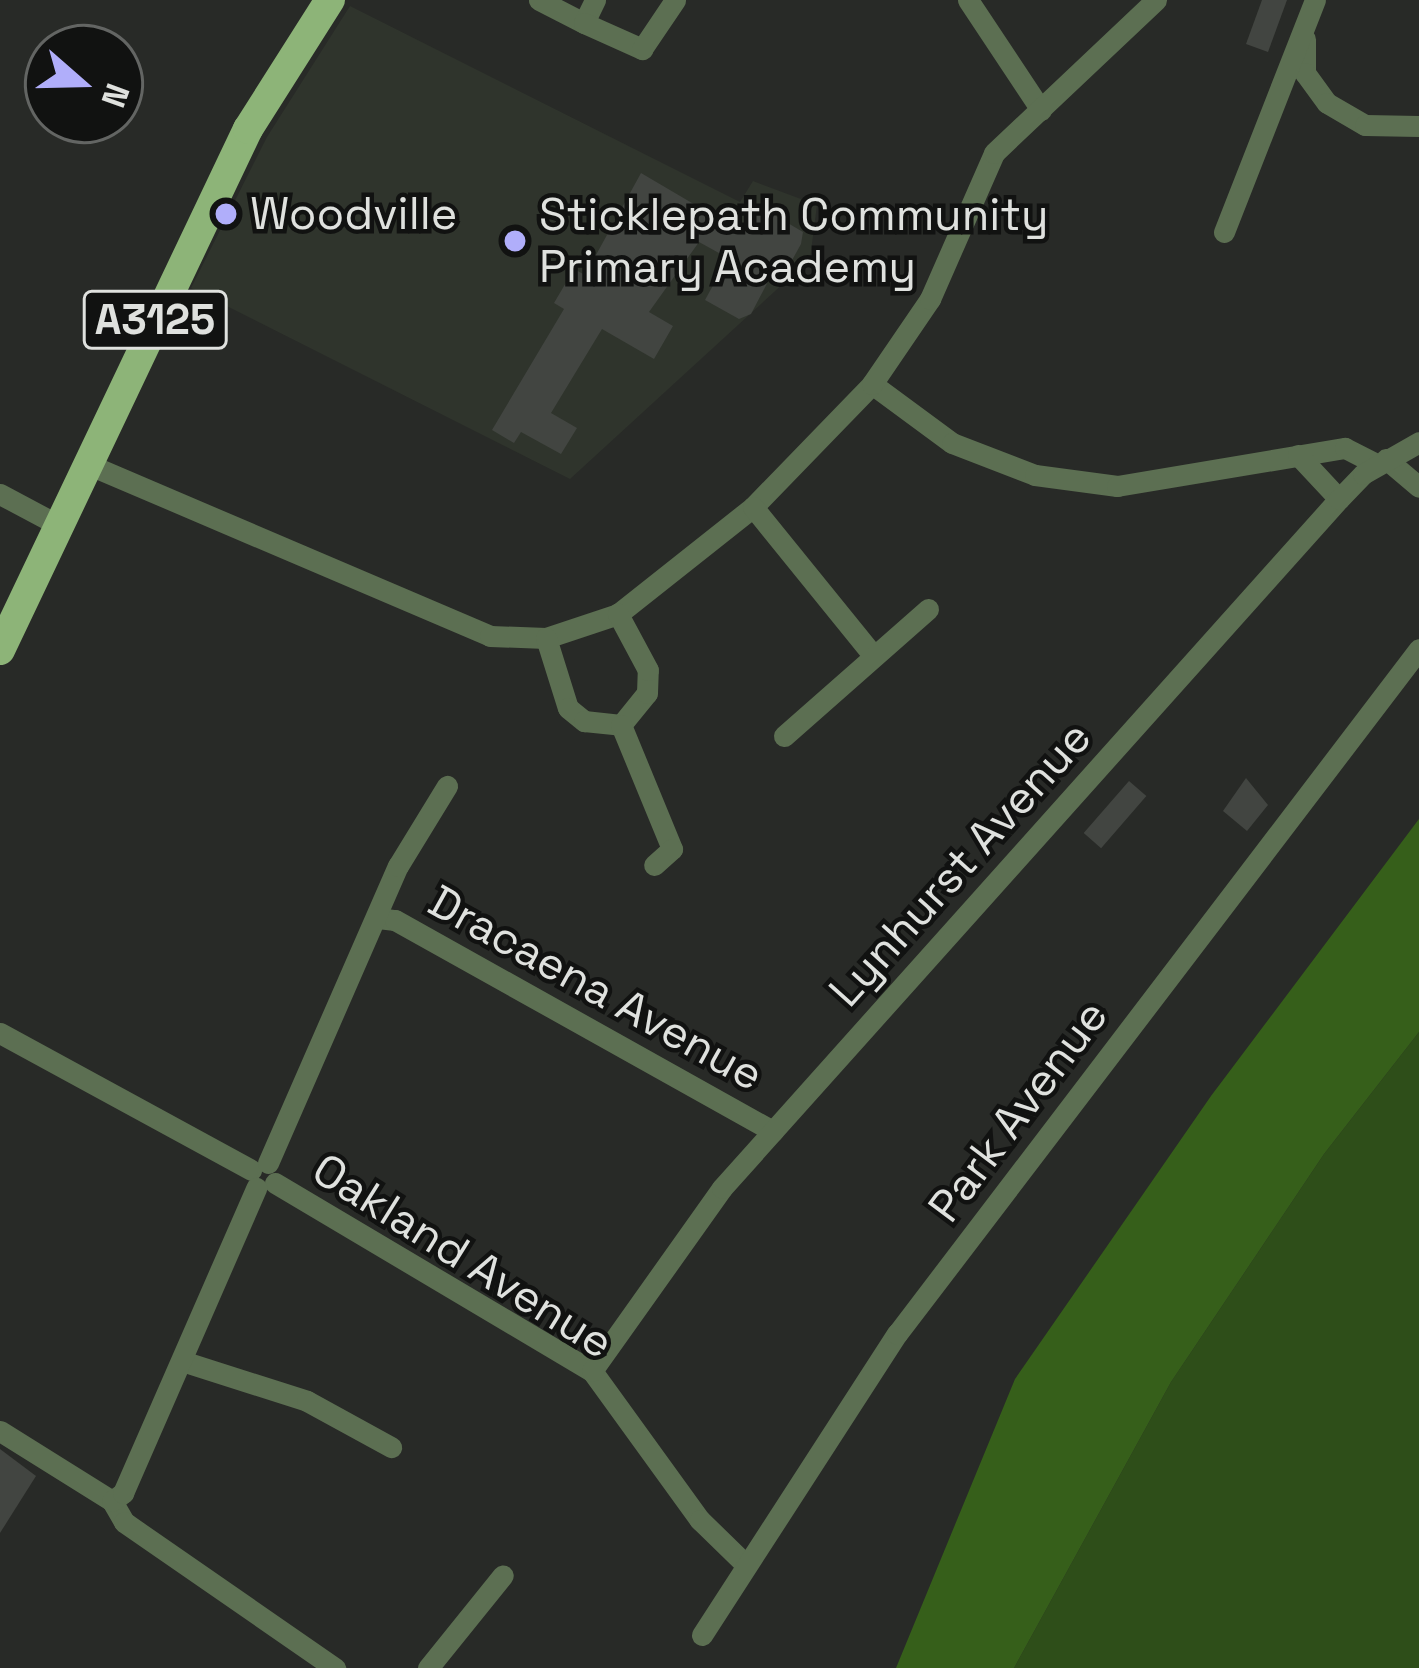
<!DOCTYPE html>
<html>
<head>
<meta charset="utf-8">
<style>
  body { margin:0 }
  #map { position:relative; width:1419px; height:1668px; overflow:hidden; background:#282a27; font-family:"Space Grotesk",sans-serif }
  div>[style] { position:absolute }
  .built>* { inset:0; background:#2f342c }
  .green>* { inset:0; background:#2e4e19 }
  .forest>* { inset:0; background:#365f1a }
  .building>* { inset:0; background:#424541; transform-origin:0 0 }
  .minor>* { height:21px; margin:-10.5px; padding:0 10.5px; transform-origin:10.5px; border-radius:10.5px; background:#5c6f52 }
  .primary>* { height:30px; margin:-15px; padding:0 15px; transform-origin:15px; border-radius:15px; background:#8db478 }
  .dots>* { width:33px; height:33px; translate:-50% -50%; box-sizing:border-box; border:6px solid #111211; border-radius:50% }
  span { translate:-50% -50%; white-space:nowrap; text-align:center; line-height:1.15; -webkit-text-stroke:9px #111211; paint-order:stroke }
  .shield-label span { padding:3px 9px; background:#111211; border:3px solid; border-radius:9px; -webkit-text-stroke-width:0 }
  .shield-label { font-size:42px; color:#dfe1de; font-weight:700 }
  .poi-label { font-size:45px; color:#dfe1de }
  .left { translate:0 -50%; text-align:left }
  .street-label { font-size:45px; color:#dfe1de }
  .north { position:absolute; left:24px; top:24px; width:120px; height:120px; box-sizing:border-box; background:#111211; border:3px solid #636563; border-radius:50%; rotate:110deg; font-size:33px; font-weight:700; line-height:48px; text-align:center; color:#dfe1de }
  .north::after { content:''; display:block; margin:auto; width:42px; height:54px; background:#b0aefa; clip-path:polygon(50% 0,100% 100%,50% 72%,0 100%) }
</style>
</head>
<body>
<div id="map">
  <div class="built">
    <div style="clip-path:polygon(350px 6px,740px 202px,753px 181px,817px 205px,810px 259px,570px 479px,191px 288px,267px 137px)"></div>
  </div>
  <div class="green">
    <div style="clip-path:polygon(1419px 1032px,1419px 1668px,1014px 1668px,1171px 1382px,1324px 1154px)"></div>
  </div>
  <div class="forest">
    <div style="clip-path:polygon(1419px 819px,1419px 1032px,1324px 1154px,1171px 1382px,1014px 1668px,896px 1668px,1015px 1379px,1211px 1096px)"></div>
  </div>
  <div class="building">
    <div style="clip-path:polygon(1262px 0,1287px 0,1268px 52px,1246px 44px)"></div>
    <div style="clip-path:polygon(641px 173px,743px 233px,759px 206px,803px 232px,801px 244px,780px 282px,771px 276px,751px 314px,739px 319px,705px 300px,728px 258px,699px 242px,649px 312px,673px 326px,654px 359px,602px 329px,551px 413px,577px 428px,561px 454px,521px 432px,514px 443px,492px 430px,564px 309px,554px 303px,574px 269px,585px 275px)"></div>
    <div style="clip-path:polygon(1246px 778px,1268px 805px,1247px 831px,1223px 811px)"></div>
    <div style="left:1129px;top:781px;width:23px;height:69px;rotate:41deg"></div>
    <div style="clip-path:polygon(0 1449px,36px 1476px,0 1533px)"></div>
  </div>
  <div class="minor">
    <div style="left:539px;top:0;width:51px;rotate:27.1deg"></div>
    <div style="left:595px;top:0;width:25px;rotate:116deg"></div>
    <div style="left:584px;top:23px;width:64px;rotate:24.1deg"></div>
    <div style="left:642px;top:49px;width:59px;rotate:-56deg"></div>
    <div style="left:968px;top:0;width:132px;rotate:56.4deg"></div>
    <div style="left:1305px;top:39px;width:34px;rotate:90deg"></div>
    <div style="left:1305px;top:73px;width:37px;rotate:54deg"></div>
    <div style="left:1327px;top:103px;width:44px;rotate:30.1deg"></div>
    <div style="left:1365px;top:125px;width:54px;rotate:1.1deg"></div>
    <div style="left:1224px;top:232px;width:249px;rotate:-68.6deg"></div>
    <div style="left:872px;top:384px;width:99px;rotate:36.4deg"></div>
    <div style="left:952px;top:443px;width:89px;rotate:21.1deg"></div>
    <div style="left:1035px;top:475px;width:83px;rotate:7.6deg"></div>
    <div style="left:1117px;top:486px;width:231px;rotate:-9.5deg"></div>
    <div style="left:1345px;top:448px;width:36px;rotate:27deg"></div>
    <div style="left:1298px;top:455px;width:60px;rotate:47deg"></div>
    <div style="left:1386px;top:459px;width:43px;rotate:40.3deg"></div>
    <div style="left:85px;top:463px;width:440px;rotate:23.1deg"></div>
    <div style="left:490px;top:636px;width:56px;rotate:2deg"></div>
    <div style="left:546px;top:638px;width:76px;rotate:-18.4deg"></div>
    <div style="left:618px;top:614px;width:172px;rotate:-38.4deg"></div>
    <div style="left:753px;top:507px;width:171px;rotate:-45.9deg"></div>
    <div style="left:872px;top:384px;width:103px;rotate:-55.7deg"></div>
    <div style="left:930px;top:299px;width:159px;rotate:-66.3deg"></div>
    <div style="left:994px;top:153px;width:223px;rotate:-43.4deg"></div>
    <div style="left:0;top:494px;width:66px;rotate:28.1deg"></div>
    <div style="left:753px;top:507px;width:191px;rotate:51deg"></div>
    <div style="left:546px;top:638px;width:73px;rotate:72.6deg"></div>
    <div style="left:568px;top:708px;width:21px;rotate:39deg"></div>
    <div style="left:584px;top:721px;width:37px;rotate:6deg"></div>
    <div style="left:621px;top:725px;width:41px;rotate:-50.9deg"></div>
    <div style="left:647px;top:693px;width:23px;rotate:-88deg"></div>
    <div style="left:648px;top:670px;width:64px;rotate:-118.2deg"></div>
    <div style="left:621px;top:725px;width:134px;rotate:67.6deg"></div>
    <div style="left:672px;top:849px;width:24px;rotate:138deg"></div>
    <div style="left:784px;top:736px;width:192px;rotate:-41.4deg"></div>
    <div style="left:378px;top:918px;width:17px;rotate:7deg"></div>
    <div style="left:395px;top:920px;width:433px;rotate:29.2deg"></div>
    <div style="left:0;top:1033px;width:286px;rotate:28.6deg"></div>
    <div style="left:268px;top:1163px;width:324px;rotate:-66.4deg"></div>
    <div style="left:398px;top:866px;width:94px;rotate:-58.5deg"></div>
    <div style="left:275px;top:1183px;width:369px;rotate:30.7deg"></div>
    <div style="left:592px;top:1371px;width:184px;rotate:54.1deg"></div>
    <div style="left:700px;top:1520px;width:62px;rotate:44.3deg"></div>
    <div style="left:182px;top:1361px;width:131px;rotate:17.7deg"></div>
    <div style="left:307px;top:1401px;width:96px;rotate:28.7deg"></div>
    <div style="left:592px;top:1371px;width:224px;rotate:-54.6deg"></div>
    <div style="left:722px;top:1188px;width:925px;rotate:-48.16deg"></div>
    <div style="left:1339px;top:499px;width:35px;rotate:-46deg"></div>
    <div style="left:1363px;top:474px;width:64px;rotate:-29.7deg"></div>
    <div style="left:0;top:1431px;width:132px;rotate:32deg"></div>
    <div style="left:112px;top:1501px;width:24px;rotate:60deg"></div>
    <div style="left:124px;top:1522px;width:257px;rotate:34.7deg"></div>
    <div style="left:112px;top:1501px;width:14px;rotate:-36deg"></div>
    <div style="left:123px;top:1493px;width:333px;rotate:-66.4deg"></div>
    <div style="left:702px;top:1635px;width:359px;rotate:-57.1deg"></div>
    <div style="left:897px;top:1334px;width:861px;rotate:-52.69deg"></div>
    <div style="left:428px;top:1668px;width:119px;rotate:-51.1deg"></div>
  </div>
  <div class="primary">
    <div style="left:0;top:650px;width:577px;rotate:-64.55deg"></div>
    <div style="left:248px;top:129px;width:153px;rotate:-57.6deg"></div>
  </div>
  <div class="dots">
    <div style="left:226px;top:214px;background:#b0aefa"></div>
    <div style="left:515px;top:241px;background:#b0aefa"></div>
  </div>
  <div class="shield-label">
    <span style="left:155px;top:320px">A3125</span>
  </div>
  <div class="poi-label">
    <span class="left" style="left:250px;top:214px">Woodville</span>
    <span class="left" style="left:539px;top:241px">Sticklepath Community<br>Primary Academy</span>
  </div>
  <div class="street-label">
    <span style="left:960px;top:864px;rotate:-48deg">Lynhurst Avenue</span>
    <span style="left:596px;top:988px;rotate:29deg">Dracaena Avenue</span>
    <span style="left:1018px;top:1111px;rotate:-53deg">Park Avenue</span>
    <span style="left:463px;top:1256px;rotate:32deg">Oakland Avenue</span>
  </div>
  <div class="north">N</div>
</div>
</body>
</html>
